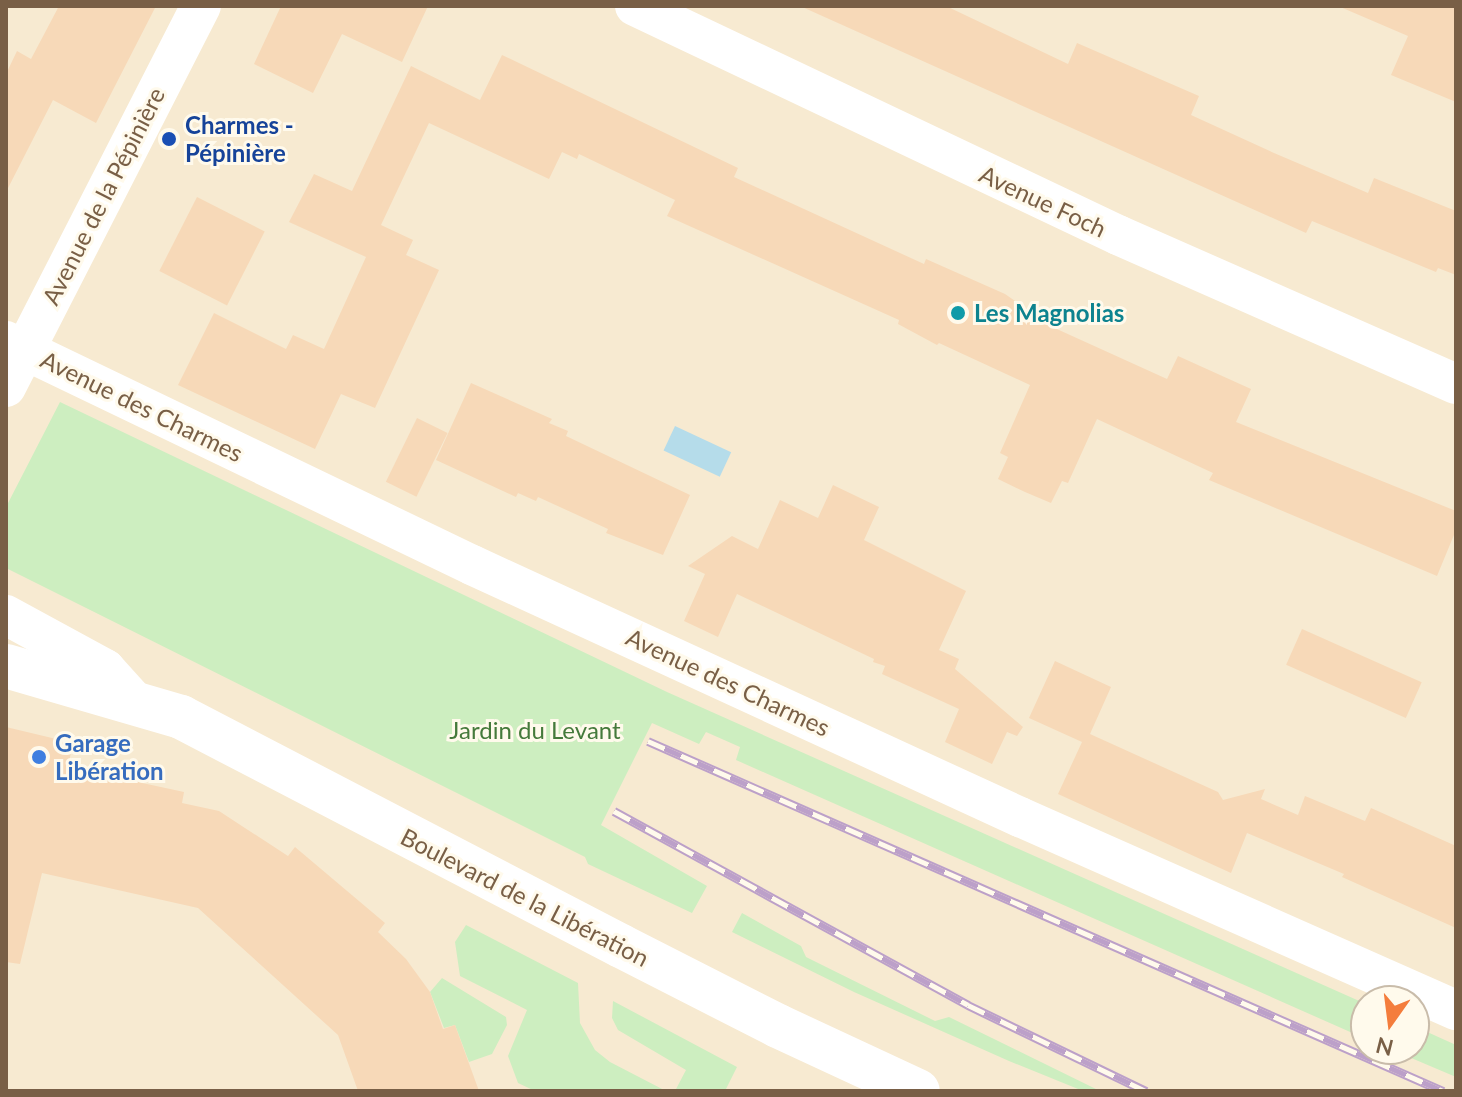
<!DOCTYPE html>
<html>
<head>
<meta charset="utf-8">
<style>
  body { margin:0 }
  #map { position:relative; width:1462px; height:1097px; overflow:hidden; background:#fef7e3; font-family:Lato,sans-serif }
  div>[style] { position:absolute }
  .residential>* { inset:0; background:#f7ead1 }
  .green>* { inset:0; background:#cdeec0 }
  .water>* { inset:0; background:#b5dcea; transform-origin:0 0 }
  .building>* { inset:0; background:#f7d9b8; transform-origin:0 0 }
  .street>* { height:40px; margin:-20px; padding:0 20px; transform-origin:20px; border-radius:20px; background:#fff }
  .secondary>* { height:44px; margin:-22px; padding:0 22px; transform-origin:22px; border-radius:22px; background:#fff }
  .rail>* { height:9px; margin-top:-4.5px; transform-origin:0; background:repeating-linear-gradient(90deg,#fffaec 0 18px,#bca0c9 0 36px); box-sizing:border-box; border-block:2px solid #bca0c9 }
  .dots>* { width:22px; height:22px; translate:-50% -50%; box-sizing:border-box; border:4px solid #fffaec; border-radius:50% }
  span { translate:-50% -50%; white-space:nowrap; text-align:center; line-height:1.15; -webkit-text-stroke:6px #fffaec; paint-order:stroke }
  .transit-label { font-size:24px; color:#164399; font-weight:700 }
  .left { translate:0 -50%; text-align:left }
  .street-label { font-size:24px; color:#795f46 }
  .culture-label { font-size:24px; color:#0d838f; font-weight:700 }
  .park-label { font-size:24px; color:#457a3b }
  .shop-label { font-size:24px; color:#366cbe; font-weight:700 }
  .frame { position:absolute; inset:0; border:8px solid #795f46; pointer-events:none }
  .north { position:absolute; left:1350px; top:985px; width:80px; height:80px; box-sizing:border-box; background:#fffaec; border:2px solid #c9bcaa; border-radius:50%; rotate:194deg; font-size:22px; font-weight:700; line-height:32px; text-align:center; color:#795f46 }
  .north::after { content:''; display:block; margin:auto; width:28px; height:36px; background:#f47d3c; clip-path:polygon(50% 0,100% 100%,50% 72%,0 100%) }
</style>
</head>
<body>
<div id="map">
  <div class="residential">
    <div style="clip-path:polygon(evenodd,6px 6px,1456px 6px,1456px 1091px,6px 1091px,6px 6px,1366px 1001px,1414px 1001px,1414px 1049px,1366px 1049px,1366px 1001px)"></div>
  </div>
  <div class="green">
    <div style="clip-path:polygon(60px 402px,667px 692px,1366px 1004px,1366px 1039px,736px 760px,740px 747px,706px 732px,699px 744px,652px 723px,601px 825px,707px 886px,692px 913px,588px 864px,585px 857px,6px 568px,6px 507px)"></div>
    <div style="clip-path:polygon(742px 913px,801px 946px,806px 957px,935px 1021px,949px 1017px,1100px 1091px,1083px 1091px,1009px 1061px,854px 992px,732px 932px)"></div>
    <div style="clip-path:polygon(466px 925px,578px 983px,580px 1023px,595px 1050px,610px 1062px,666px 1091px,535px 1091px,518px 1083px,508px 1056px,527px 1010px,460px 976px,455px 942px)"></div>
    <div style="clip-path:polygon(442px 978px,506px 1017px,507px 1025px,492px 1054px,469px 1062px,455px 1025px,444px 1028px,430px 992px)"></div>
    <div style="clip-path:polygon(613px 1001px,737px 1067px,725px 1091px,675px 1091px,686px 1070px,618px 1030px,612px 1018px)"></div>
    <div style="clip-path:polygon(1414px 1026px,1456px 1045px,1456px 1077px,1390px 1049px,1414px 1049px)"></div>
  </div>
  <div class="water">
    <div style="left:675px;top:426px;width:62px;height:27px;rotate:25deg"></div>
  </div>
  <div class="building">
    <div style="clip-path:polygon(59px 6px,156px 6px,96px 123px,53px 100px,6px 192px,6px 74px,17px 51px,31px 59px)"></div>
    <div style="clip-path:polygon(281px 6px,428px 6px,402px 62px,342px 34px,313px 93px,254px 64px)"></div>
    <div style="clip-path:polygon(800px 6px,946px 6px,1068px 64px,1077px 43px,1199px 96px,1191px 115px,1274px 153px,1368px 193px,1374px 178px,1456px 211px,1456px 275px,1438px 268px,1436px 272px,1312px 221px,1306px 233px)"></div>
    <div style="clip-path:polygon(1338px 6px,1456px 6px,1456px 102px,1391px 75px,1408px 36px)"></div>
    <div style="clip-path:polygon(502px 55px,738px 168px,734px 177px,924px 264px,926px 259px,1005px 294px,1018px 303px,1015px 310px,1167px 379px,1178px 356px,1251px 389px,1236px 422px,1456px 511px,1456px 530px,1437px 576px,1209px 480px,1213px 473px,1097px 419px,1068px 483px,1062px 481px,1051px 503px,1025px 492px,998px 479px,1008px 457px,1000px 453px,1030px 385px,939px 343px,937px 345px,898px 324px,899px 320px,667px 216px,675px 200px,579px 154px,577px 159px,562px 152px,549px 179px,429px 123px,381px 225px,413px 240px,406px 255px,439px 270px,375px 408px,341px 394px,315px 449px,178px 385px,214px 313px,286px 349px,293px 335px,324px 349px,366px 257px,289px 222px,314px 174px,352px 191px,411px 66px,480px 100px)"></div>
    <div style="left:197px;top:197px;width:76px;height:83px;rotate:27deg"></div>
    <div style="clip-path:polygon(471px 383px,552px 419px,549px 423px,568px 431px,566px 436px,690px 495px,663px 555px,606px 533px,608px 529px,538px 497px,536px 501px,518px 493px,516px 497px,436px 460px)"></div>
    <div style="left:417px;top:418px;width:34px;height:71px;rotate:26deg"></div>
    <div style="clip-path:polygon(833px 485px,879px 507px,864px 540px,966px 591px,939px 650px,959px 659px,955px 669px,1023px 727px,1017px 736px,1007px 732px,992px 764px,945px 742px,959px 709px,882px 674px,885px 666px,873px 662px,874px 659px,737px 594px,718px 637px,684px 621px,705px 574px,688px 566px,732px 536px,758px 549px,780px 500px,818px 518px)"></div>
    <div style="left:1302px;top:629px;width:131px;height:39px;rotate:24deg"></div>
    <div style="clip-path:polygon(1055px 661px,1111px 687px,1090px 734px,1218px 792px,1223px 800px,1265px 789px,1261px 799px,1298px 815px,1305px 796px,1365px 821px,1371px 808px,1456px 846px,1456px 928px,1342px 877px,1344px 874px,1247px 833px,1231px 873px,1058px 794px,1082px 742px,1029px 718px)"></div>
    <div style="clip-path:polygon(6px 727px,73px 743px,68px 767px,184px 792px,182px 803px,219px 811px,288px 856px,295px 847px,385px 923px,378px 932px,406px 959px,430px 992px,443px 1029px,455px 1025px,479px 1091px,358px 1091px,338px 1035px,198px 908px,42px 873px,20px 964px,6px 962px)"></div>
  </div>
  <div class="street">
    <div style="left:635px;top:6px;width:535px;rotate:25.37deg"></div>
    <div style="left:1118px;top:235px;width:369px;rotate:23.8deg"></div>
    <div style="left:6px;top:341px;width:517px;rotate:25.67deg"></div>
    <div style="left:472px;top:565px;width:603px;rotate:24.7deg"></div>
    <div style="left:1020px;top:817px;width:477px;rotate:23.9deg"></div>
    <div style="left:6px;top:387px;width:428px;rotate:-62.9deg"></div>
    <div style="left:6px;top:615px;width:113px;rotate:28.6deg"></div>
    <div style="left:105px;top:669px;width:43px;rotate:47.8deg"></div>
  </div>
  <div class="secondary">
    <div style="left:6px;top:666px;width:182px;rotate:16.2deg"></div>
    <div style="left:181px;top:717px;width:496px;rotate:27.5deg"></div>
    <div style="left:621px;top:946px;width:176px;rotate:27deg"></div>
    <div style="left:778px;top:1026px;width:154px;rotate:24.9deg"></div>
  </div>
  <div class="rail">
    <div style="left:648px;top:741px;width:869px;rotate:23.76deg"></div>
    <div style="left:614px;top:811px;width:404px;rotate:28.7deg"></div>
    <div style="left:968px;top:1005px;width:198px;rotate:25.8deg"></div>
  </div>
  <div class="dots">
    <div style="left:169px;top:139px;background:#1a4fb4"></div>
    <div style="left:958px;top:313px;background:#0f9aa8"></div>
    <div style="left:39px;top:757px;background:#3f7fe0"></div>
  </div>
  <div class="transit-label">
    <span class="left" style="left:185px;top:139px">Charmes -<br>Pépinière</span>
  </div>
  <div class="street-label">
    <span style="left:103px;top:196px;rotate:-63deg">Avenue de la Pépinière</span>
    <span style="left:1043px;top:201px;rotate:25deg">Avenue Foch</span>
    <span style="left:142px;top:406px;rotate:26deg">Avenue des Charmes</span>
    <span style="left:728px;top:682px;rotate:25deg">Avenue des Charmes</span>
    <span style="left:525px;top:897px;rotate:27deg">Boulevard de la Libération</span>
  </div>
  <div class="culture-label">
    <span class="left" style="left:974px;top:313px">Les Magnolias</span>
  </div>
  <div class="park-label">
    <span style="left:535px;top:730px">Jardin du Levant</span>
  </div>
  <div class="shop-label">
    <span class="left" style="left:55px;top:757px">Garage<br>Libération</span>
  </div>
  <div class="frame"></div>
  <div class="north">N</div>
</div>
</body>
</html>
